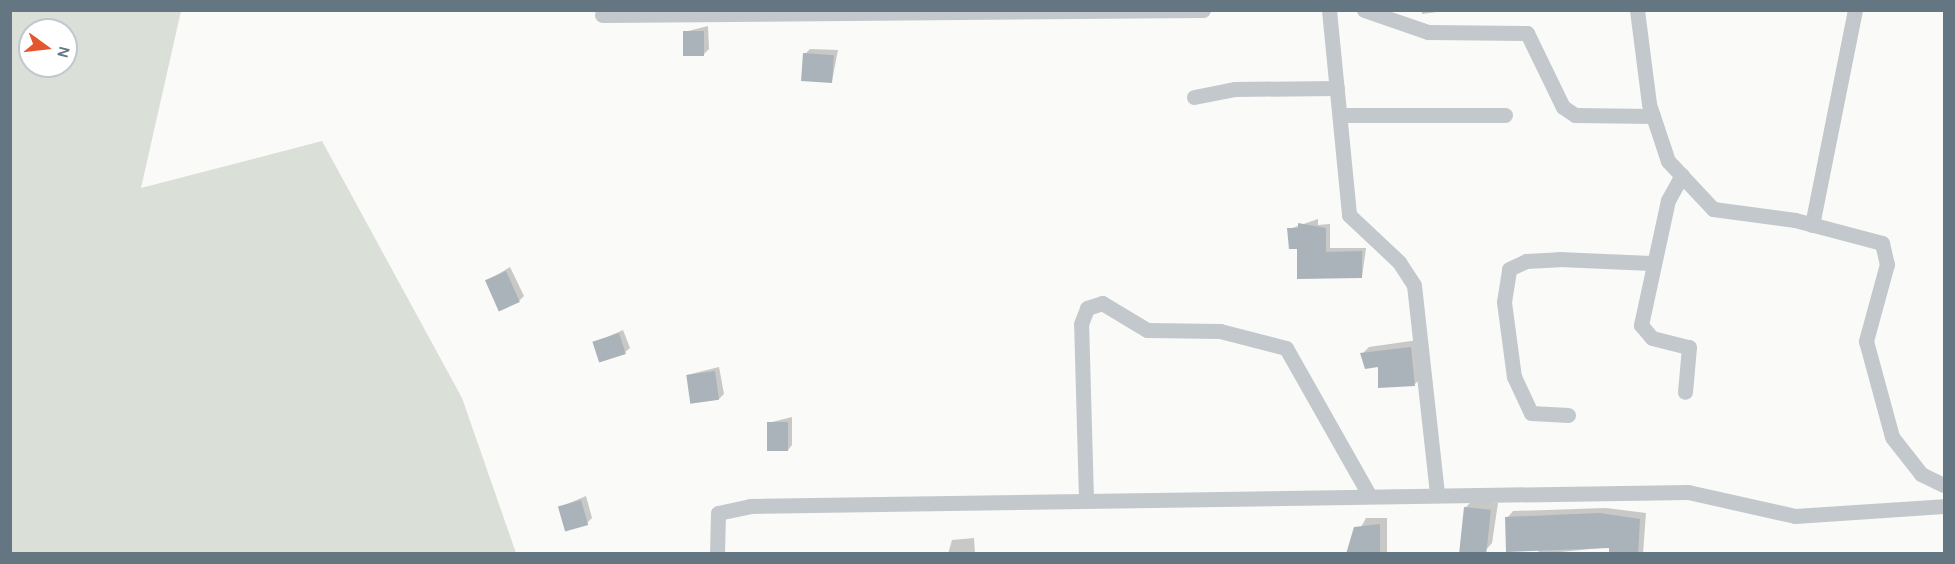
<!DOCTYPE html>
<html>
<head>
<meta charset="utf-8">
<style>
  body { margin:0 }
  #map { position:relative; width:1955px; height:564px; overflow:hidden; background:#fafaf8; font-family:Karla,sans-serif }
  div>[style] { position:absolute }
  .green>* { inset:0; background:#dadfd7 }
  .shadow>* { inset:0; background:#0003 }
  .building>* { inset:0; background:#aab3b9; transform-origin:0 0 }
  .minor>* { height:15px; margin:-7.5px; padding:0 7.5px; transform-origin:7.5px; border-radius:7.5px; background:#c3c8cc }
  span { translate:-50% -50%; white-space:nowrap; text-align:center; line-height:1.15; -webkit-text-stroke:6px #fff; paint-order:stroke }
  .frame { position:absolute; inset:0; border:12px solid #657683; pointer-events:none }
  .north { position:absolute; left:18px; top:18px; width:60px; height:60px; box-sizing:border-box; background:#fff; border:2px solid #c1c8cd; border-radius:50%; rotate:105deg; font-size:16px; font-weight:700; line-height:24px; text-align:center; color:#657683 }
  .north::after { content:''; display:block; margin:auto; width:21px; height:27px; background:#e4572e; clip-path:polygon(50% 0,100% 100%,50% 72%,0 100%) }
</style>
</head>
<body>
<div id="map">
  <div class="green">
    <div style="clip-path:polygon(evenodd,10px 11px,181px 11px,141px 188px,322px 141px,462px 398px,516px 553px,11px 553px,10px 11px,30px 30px,66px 30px,66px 66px,30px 66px,30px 30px)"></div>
  </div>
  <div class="shadow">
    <div style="clip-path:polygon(1422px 10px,1452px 10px,1422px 14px)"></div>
    <div style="clip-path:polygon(708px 26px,709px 49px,704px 54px,684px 32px)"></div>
    <div style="clip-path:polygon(810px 49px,838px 50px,832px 81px,805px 54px)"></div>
    <div style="clip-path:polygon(1318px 219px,1318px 225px,1330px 224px,1330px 248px,1366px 248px,1362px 277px,1299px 247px,1289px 229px)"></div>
    <div style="clip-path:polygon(510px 267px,524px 296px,519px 301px,487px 281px)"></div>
    <div style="clip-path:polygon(623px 330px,630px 348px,625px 352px,594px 343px)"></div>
    <div style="clip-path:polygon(1418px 340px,1422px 377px,1415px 384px,1362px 354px,1369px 347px)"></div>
    <div style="clip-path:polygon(719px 367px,724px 394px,719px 399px,687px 375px)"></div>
    <div style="clip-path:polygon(792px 417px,792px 445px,788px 450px,768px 423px)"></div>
    <div style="clip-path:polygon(586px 496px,592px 518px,587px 523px,560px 507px)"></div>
    <div style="clip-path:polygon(1473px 500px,1498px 503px,1492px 543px,1485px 551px,1466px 507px)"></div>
    <div style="clip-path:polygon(1606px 508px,1646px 513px,1643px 554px,1611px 554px,1611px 547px,1541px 554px,1507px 518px,1513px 511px)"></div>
    <div style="clip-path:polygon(1366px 518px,1387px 518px,1387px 554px,1352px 554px,1350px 547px)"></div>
    <div style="clip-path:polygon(974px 538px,975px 554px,948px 554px,952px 540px)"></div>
  </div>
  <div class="building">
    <div style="left:683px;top:31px;width:21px;height:25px"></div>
    <div style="left:803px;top:53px;width:31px;height:28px;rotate:4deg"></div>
    <div style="clip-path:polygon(1298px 223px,1326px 228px,1326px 252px,1362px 251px,1362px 278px,1297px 279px,1297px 249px,1289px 249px,1287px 228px,1298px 228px)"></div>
    <div style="left:506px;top:271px;width:34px;height:23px;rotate:66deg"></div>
    <div style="left:619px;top:333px;width:22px;height:28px;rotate:72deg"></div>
    <div style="clip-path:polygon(1411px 347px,1415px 386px,1378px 388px,1378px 367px,1365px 369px,1360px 353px)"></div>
    <div style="left:715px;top:371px;width:29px;height:29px;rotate:82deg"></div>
    <div style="left:767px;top:422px;width:21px;height:29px"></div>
    <div style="left:581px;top:500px;width:26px;height:24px;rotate:74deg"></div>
    <div style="left:1464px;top:507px;width:27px;height:47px;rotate:6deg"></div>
    <div style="clip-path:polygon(1599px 513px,1640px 519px,1638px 554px,1609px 554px,1609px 548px,1506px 552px,1505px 517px)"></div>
    <div style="clip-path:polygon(1380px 524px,1380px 554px,1346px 554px,1354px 527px)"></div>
  </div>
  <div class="minor">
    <div style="left:1329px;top:10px;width:206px;rotate:84.4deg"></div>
    <div style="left:1349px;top:215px;width:69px;rotate:43.2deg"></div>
    <div style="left:1399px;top:262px;width:27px;rotate:57deg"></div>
    <div style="left:1414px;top:285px;width:210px;rotate:83.7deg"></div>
    <div style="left:1364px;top:10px;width:68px;rotate:19deg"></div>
    <div style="left:1428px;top:32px;width:99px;rotate:0.6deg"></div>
    <div style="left:1527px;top:33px;width:82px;rotate:64.1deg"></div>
    <div style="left:1563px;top:107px;width:14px;rotate:34deg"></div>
    <div style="left:1575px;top:115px;width:78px;rotate:0.7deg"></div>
    <div style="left:1637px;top:10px;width:95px;rotate:82.7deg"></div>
    <div style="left:1649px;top:104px;width:60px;rotate:71.6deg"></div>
    <div style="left:1668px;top:161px;width:66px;rotate:46.8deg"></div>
    <div style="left:1713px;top:209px;width:83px;rotate:7.6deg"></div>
    <div style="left:1795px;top:220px;width:90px;rotate:14.8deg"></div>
    <div style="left:1882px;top:243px;width:22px;rotate:77deg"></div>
    <div style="left:1887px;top:264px;width:80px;rotate:105.3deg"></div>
    <div style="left:1866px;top:341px;width:99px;rotate:74.8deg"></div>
    <div style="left:1892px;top:437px;width:47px;rotate:51.9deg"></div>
    <div style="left:1921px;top:474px;width:25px;rotate:26deg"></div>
    <div style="left:602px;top:15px;width:601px;rotate:-0.48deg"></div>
    <div style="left:1194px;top:97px;width:42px;rotate:-11deg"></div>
    <div style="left:1235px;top:89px;width:102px;rotate:-0.6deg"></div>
    <div style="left:1342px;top:115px;width:163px"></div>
    <div style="left:1682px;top:175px;width:29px;rotate:119deg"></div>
    <div style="left:1668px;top:200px;width:128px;rotate:102.2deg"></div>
    <div style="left:1641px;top:325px;width:17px;rotate:50deg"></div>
    <div style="left:1652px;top:338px;width:38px;rotate:14deg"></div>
    <div style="left:1689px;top:347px;width:45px;rotate:95.1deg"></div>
    <div style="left:1812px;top:225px;width:219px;rotate:-78.7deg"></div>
    <div style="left:1568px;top:415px;width:37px;rotate:-177deg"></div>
    <div style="left:1531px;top:413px;width:40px;rotate:-115deg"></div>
    <div style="left:1514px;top:377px;width:76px;rotate:-97.6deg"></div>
    <div style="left:1504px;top:302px;width:33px;rotate:-81deg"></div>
    <div style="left:1509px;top:269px;width:19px;rotate:-25deg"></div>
    <div style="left:1526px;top:261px;width:33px;rotate:-3deg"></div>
    <div style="left:1559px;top:259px;width:92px;rotate:2.5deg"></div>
    <div style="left:1086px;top:499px;width:175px;rotate:-91.6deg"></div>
    <div style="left:1081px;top:324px;width:17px;rotate:-69deg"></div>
    <div style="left:1087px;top:308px;width:16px;rotate:-18deg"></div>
    <div style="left:1102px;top:303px;width:52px;rotate:31deg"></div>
    <div style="left:1147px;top:330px;width:73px;rotate:0.8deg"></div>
    <div style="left:1220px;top:331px;width:68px;rotate:14.4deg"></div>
    <div style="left:1286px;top:348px;width:169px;rotate:60.5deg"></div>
    <div style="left:717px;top:554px;width:41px;rotate:-88.6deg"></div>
    <div style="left:718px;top:513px;width:33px;rotate:-12deg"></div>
    <div style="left:750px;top:506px;width:938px;rotate:-0.86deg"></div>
    <div style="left:1688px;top:492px;width:110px;rotate:12.6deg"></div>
    <div style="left:1795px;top:516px;width:149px;rotate:-3.8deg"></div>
  </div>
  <div class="frame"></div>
  <div class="north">N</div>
</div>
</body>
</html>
